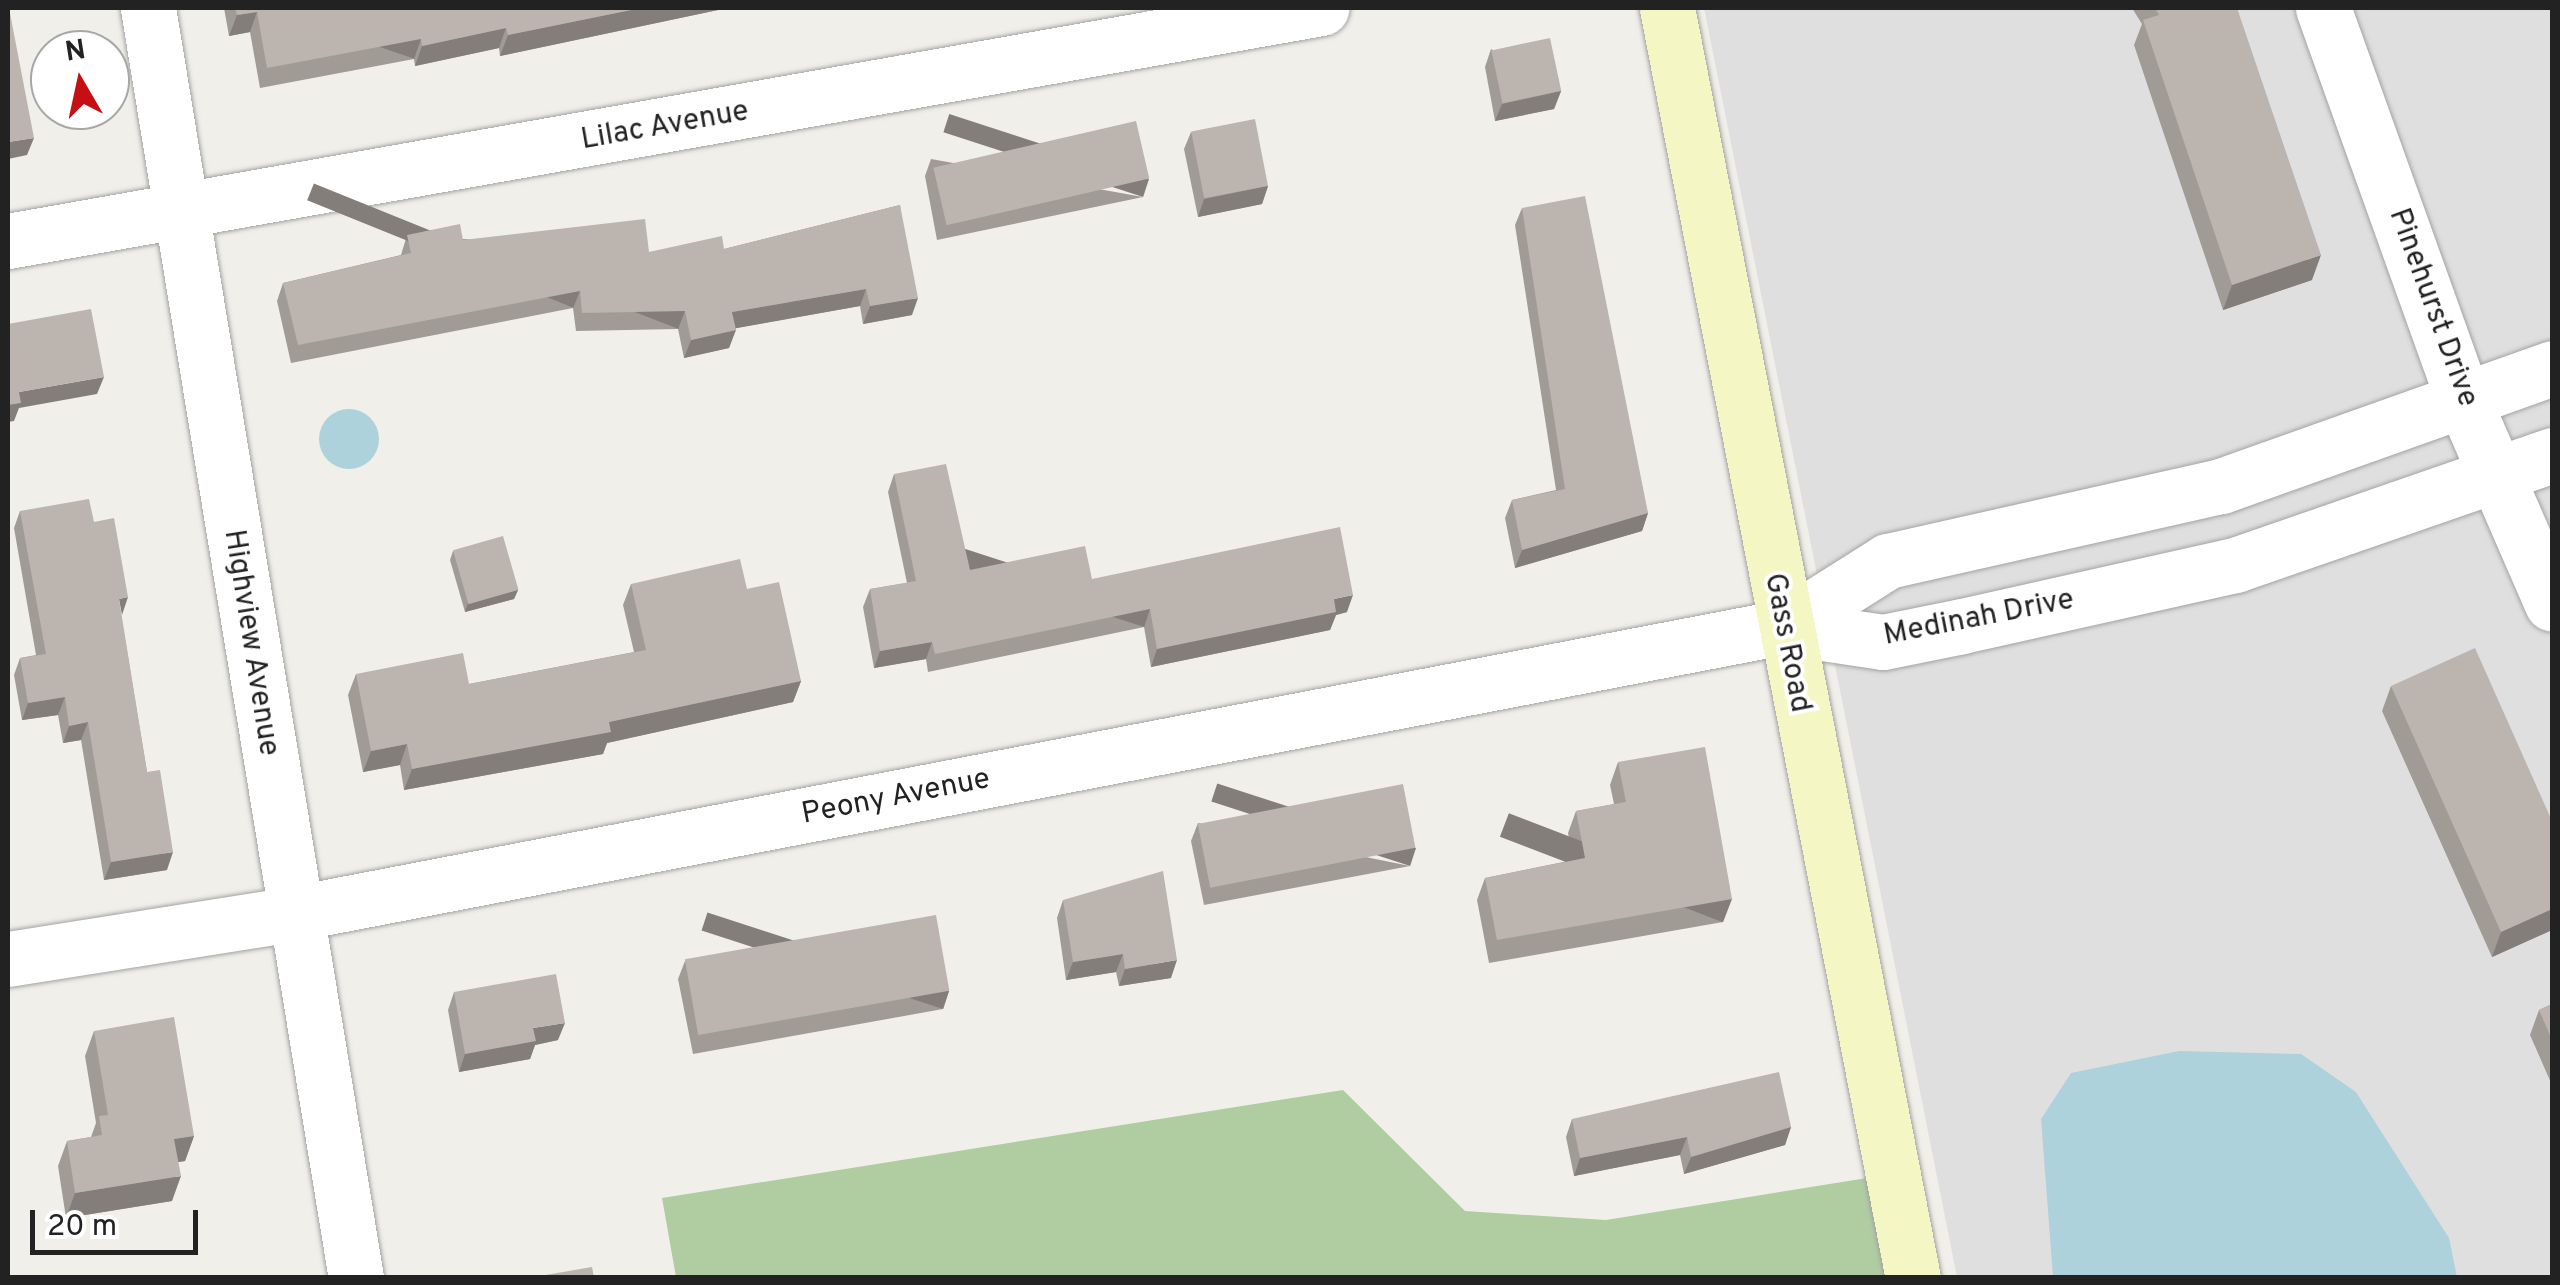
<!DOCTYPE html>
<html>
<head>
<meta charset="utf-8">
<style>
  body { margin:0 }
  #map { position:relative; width:2560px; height:1285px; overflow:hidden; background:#f1efea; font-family:Overpass,sans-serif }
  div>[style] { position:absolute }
  .residential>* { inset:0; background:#e0dfdf }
  .forest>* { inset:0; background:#b0cda2 }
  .water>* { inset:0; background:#aed2db }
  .round { border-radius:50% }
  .roads { filter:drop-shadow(0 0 2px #a3a3a3) drop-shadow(0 0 2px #a3a3a3) }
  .street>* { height:55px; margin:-27.5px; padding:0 27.5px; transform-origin:27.5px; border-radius:27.5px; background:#fff }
  .secondary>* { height:55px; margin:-27.5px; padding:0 27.5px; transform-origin:27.5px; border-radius:27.5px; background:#f4f6c3 }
  .wall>* { inset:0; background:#a19b96 }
  .shaded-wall>* { inset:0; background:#837e7a; transform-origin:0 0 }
  .building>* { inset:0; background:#bbb4af; transform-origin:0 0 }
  span { translate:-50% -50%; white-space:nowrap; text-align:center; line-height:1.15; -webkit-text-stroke:8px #fff; paint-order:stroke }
  .street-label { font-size:30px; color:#222 }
  .frame { position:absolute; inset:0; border:10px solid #222; pointer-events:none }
  .north { position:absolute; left:30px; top:30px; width:100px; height:100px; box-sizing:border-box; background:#fff; border:2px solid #a7a7a7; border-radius:50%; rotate:351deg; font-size:28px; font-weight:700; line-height:40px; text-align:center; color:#222 }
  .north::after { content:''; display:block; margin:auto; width:35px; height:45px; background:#c50f14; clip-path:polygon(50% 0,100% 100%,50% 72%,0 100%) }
  .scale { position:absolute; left:30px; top:1210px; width:168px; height:45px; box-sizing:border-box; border:5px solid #222; border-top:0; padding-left:12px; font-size:30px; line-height:35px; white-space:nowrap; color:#222; -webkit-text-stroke:8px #fff; paint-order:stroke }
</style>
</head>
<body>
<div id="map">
  <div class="residential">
    <div style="clip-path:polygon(1704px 8px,2552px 8px,2552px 1277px,1957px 1277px)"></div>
  </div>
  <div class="forest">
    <div style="clip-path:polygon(1343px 1090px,1465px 1211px,1606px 1220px,1892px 1174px,1913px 1277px,676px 1277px,662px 1198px)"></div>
  </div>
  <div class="water">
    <div class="round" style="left:319px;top:409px;width:60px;height:60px"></div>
    <div style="clip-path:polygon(2179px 1051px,2301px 1054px,2356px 1092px,2449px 1238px,2457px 1277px,2053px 1277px,2041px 1119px,2071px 1073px)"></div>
  </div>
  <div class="roads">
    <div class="street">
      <div style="left:148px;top:8px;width:1287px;rotate:80.7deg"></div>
      <div style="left:2323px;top:8px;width:415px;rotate:70.3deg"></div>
      <div style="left:2463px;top:399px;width:223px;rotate:66.5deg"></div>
      <div style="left:8px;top:241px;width:1334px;rotate:-10.06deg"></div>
      <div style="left:1783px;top:627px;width:124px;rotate:-32.2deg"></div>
      <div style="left:1888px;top:561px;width:341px;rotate:-12.7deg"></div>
      <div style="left:2221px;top:486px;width:351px;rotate:-19.6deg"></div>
      <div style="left:8px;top:959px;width:287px;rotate:-9deg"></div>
      <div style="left:291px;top:914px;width:1519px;rotate:-10.89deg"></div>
      <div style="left:1783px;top:627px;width:101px;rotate:8.5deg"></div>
      <div style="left:1883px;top:642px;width:81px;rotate:-11.4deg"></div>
      <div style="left:1962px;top:626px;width:280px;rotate:-12.6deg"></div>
      <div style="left:2235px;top:565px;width:336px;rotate:-19.1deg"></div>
    </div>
    <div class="secondary">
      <div style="left:1667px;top:8px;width:1294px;rotate:79.04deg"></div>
    </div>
  </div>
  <div class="wall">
    <div style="clip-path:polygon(224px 8px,719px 8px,718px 10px,500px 56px,499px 48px,415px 66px,414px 59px,260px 88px,250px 32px,229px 36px)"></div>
    <div style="clip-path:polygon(2132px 8px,2237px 8px,2312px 280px,2223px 310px,2134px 45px,2142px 24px)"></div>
    <div style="clip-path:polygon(1491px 49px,1561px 91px,1554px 109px,1495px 121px,1485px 67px)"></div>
    <div style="clip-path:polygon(1191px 132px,1268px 186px,1262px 204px,1198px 217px,1184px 149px)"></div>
    <div style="clip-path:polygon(931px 159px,1143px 197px,937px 240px,925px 176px)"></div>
    <div style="clip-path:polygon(900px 205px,912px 315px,863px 324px,860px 306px,736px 328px,729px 348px,684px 358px,678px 329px,576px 331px,573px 308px,291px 363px,277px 301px,283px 283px,401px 255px,407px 235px,649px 252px,724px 249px)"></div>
    <div style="clip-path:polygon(1522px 208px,1648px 513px,1642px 531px,1515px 568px,1505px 518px,1512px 500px,1556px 490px,1515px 225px)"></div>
    <div style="clip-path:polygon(894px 474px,970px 570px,1092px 579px,1347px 612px,1336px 615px,1330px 630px,1151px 667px,1144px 627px,928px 672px,926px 659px,874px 668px,863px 607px,870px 589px,907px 583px,888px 492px)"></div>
    <div style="clip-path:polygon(20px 511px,94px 522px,121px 615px,147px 772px,167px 870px,104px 880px,81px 740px,63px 743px,58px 715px,22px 720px,14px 675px,20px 658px,36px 655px,14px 528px)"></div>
    <div style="clip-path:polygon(453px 551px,518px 590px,514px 599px,465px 612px,450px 560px)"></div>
    <div style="clip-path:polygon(631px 584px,747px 589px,801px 681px,793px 702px,607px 743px,603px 754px,404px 790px,400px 765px,363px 772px,348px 695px,356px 674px,469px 684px,634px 652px,623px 605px)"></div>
    <div style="clip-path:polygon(2391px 686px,2552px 821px,2552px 930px,2492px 957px,2382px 711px)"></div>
    <div style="clip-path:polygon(1618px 762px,1723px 922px,1489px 963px,1477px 900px,1485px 878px,1573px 860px,1568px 833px,1576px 811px,1614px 804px,1610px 785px)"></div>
    <div style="clip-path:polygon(1198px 823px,1410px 866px,1204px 905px,1191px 841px)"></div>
    <div style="clip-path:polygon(1063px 900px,1171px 978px,1119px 986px,1116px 972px,1066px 980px,1057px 918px)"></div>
    <div style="clip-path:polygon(685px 961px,949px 991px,943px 1009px,693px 1054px,678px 979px)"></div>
    <div style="clip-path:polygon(454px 992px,558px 1040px,535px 1045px,530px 1059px,459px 1072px,448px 1010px)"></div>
    <div style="clip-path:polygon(2552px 1004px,2552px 1085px,2530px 1035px,2539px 1010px)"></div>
    <div style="clip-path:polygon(94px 1031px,194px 1136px,185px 1161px,178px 1162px,172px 1201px,66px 1218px,58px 1166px,67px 1141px,91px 1137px,96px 1123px,85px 1056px)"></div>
    <div style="clip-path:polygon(1572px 1119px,1791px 1127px,1785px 1145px,1684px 1174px,1680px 1155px,1574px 1176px,1566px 1137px)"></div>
  </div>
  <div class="shaded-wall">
    <div style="clip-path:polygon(641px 8px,719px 8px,718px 10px,500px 56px,508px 35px)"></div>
    <div style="clip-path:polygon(257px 12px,250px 32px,229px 36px,237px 15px)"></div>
    <div style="clip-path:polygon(506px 28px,499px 48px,415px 66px,422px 46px)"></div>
    <div style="left:421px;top:39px;width:21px;height:157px;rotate:109deg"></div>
    <div style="clip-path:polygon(1561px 91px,1554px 109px,1495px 121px,1502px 104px)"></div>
    <div style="clip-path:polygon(34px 138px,27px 155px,8px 159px,8px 142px)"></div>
    <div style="left:1149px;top:179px;width:19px;height:210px;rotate:108deg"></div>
    <div style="clip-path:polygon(1268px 186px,1262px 204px,1198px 217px,1204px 199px)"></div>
    <div style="clip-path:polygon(2321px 255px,2312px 280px,2223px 310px,2232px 285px)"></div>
    <div style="clip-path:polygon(866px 289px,860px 306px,726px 330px,732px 312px)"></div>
    <div style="left:580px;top:291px;width:18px;height:287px;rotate:112deg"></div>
    <div style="clip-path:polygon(918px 298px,912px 315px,863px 324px,870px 306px)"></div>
    <div style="left:685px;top:311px;width:19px;height:103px;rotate:111deg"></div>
    <div style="clip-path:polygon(736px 330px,729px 348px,684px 358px,691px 340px)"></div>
    <div style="clip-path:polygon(104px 377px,97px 394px,19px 408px,14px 421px,8px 422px,8px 405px,19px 392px)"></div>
    <div style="clip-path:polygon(1648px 513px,1642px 531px,1515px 568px,1522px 550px)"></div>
    <div style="clip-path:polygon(518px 590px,514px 599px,465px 612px,468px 603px)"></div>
    <div style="clip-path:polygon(1353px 595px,1347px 612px,1336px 615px,1330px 630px,1151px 667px,1157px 649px,1334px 599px)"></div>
    <div style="clip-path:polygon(128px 597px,122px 615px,119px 599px)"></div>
    <div style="left:1150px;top:609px;width:19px;height:220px;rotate:108deg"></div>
    <div style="clip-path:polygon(932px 642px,926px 659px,874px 668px,880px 651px)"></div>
    <div style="clip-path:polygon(801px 681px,793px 702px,607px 743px,603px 754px,404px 790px,412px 769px,609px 722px)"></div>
    <div style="clip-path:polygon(65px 697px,58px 715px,22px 720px,28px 703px)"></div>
    <div style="clip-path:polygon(88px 722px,81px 740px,63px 743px,69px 726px)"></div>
    <div style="clip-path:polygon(407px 744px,400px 765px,363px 772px,371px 751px)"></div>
    <div style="left:1416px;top:848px;width:19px;height:209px;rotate:108deg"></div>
    <div style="clip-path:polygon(173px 852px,167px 870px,104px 880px,111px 862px)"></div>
    <div style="left:1732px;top:899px;width:25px;height:239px;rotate:111deg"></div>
    <div style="clip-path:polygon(2552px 909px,2552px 930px,2492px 957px,2501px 932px)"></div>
    <div style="clip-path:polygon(1123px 954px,1116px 972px,1066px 980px,1073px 962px)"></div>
    <div style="clip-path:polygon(1177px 960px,1171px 978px,1119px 986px,1125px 969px)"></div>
    <div style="left:949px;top:991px;width:19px;height:254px;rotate:108deg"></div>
    <div style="clip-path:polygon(565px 1023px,558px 1040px,535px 1045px,530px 1059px,459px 1072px,465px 1054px,533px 1028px)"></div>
    <div style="clip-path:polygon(1791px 1127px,1785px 1145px,1684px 1174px,1691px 1157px)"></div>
    <div style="clip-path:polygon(194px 1136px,185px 1161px,165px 1164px,174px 1139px)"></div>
    <div style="clip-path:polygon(1687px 1137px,1680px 1155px,1574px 1176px,1580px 1158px)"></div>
    <div style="clip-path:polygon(181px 1176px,172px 1201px,66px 1218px,75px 1193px)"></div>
  </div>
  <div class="building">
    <div style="clip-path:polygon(8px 8px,9px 8px,34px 138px,8px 142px)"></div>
    <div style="clip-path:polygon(235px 8px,641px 8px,508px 35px,506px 28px,422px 46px,421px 39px,267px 68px,257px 12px,237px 15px)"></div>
    <div style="clip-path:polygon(2155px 8px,2237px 8px,2321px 255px,2232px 285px,2143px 20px,2159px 15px)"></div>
    <div style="left:1550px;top:38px;width:54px;height:60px;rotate:78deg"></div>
    <div style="left:1255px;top:119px;width:68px;height:65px;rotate:79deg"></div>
    <div style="left:1136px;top:121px;width:59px;height:208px;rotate:77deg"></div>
    <div style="clip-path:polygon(1585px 196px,1648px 513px,1522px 550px,1512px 500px,1565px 489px,1522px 208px)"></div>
    <div style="clip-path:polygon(900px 205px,918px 298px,870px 306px,866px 289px,732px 312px,736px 330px,691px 340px,685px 311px,582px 313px,580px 291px,298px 345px,283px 283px,411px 253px,407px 235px,460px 224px,463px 240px,645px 219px,649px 252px,722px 236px,724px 249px)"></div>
    <div style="clip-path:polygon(91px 309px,104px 377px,19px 392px,21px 403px,8px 405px,8px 324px)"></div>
    <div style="clip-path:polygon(946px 464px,970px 570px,1085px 546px,1092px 579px,1340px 527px,1353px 595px,1334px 599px,1336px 612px,1157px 649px,1150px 609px,935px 654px,932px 642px,880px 651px,870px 589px,916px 581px,894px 474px)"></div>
    <div style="clip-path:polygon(89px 499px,94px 522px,114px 518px,128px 597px,119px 599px,147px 772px,160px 770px,173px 852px,111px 862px,88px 722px,69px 726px,65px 697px,28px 703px,20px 658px,46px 654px,20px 511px)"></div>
    <div style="left:503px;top:536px;width:56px;height:52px;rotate:74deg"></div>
    <div style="clip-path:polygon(740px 559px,747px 589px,779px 582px,801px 681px,609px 722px,611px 732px,412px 769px,407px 744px,371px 751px,356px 674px,463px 653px,469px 684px,646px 650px,631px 584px)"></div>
    <div style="clip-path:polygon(2475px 648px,2552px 821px,2552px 909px,2501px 932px,2391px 686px)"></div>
    <div style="clip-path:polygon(1705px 747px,1732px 899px,1497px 940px,1485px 878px,1585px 858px,1576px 811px,1626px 802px,1618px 762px)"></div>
    <div style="left:1403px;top:784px;width:65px;height:209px;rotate:79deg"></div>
    <div style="clip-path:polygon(1163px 871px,1177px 960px,1125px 969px,1123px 954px,1073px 962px,1063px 900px)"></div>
    <div style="left:936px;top:915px;width:77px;height:255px;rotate:80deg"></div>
    <div style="clip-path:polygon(556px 974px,565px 1023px,533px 1028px,536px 1041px,465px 1054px,454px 992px)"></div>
    <div style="clip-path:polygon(2552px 1004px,2552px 1040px,2539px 1010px)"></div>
    <div style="clip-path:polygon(174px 1017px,194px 1136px,174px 1139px,181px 1176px,75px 1193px,67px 1141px,102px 1135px,99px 1116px,108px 1115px,94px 1031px)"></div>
    <div style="clip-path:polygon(1779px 1072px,1791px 1127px,1691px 1157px,1687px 1137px,1580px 1158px,1572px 1119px)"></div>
    <div style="clip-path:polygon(592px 1267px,594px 1278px,528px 1278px)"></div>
  </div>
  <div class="street-label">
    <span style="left:665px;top:127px;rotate:-10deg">Lilac Avenue</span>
    <span style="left:2432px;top:308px;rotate:70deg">Pinehurst Drive</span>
    <span style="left:1979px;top:619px;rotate:-11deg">Medinah Drive</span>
    <span style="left:250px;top:643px;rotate:81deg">Highview Avenue</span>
    <span style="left:1786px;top:643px;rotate:79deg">Gass Road</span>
    <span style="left:896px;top:798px;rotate:-11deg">Peony Avenue</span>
  </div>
  <div class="frame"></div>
  <div class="north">N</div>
  <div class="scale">20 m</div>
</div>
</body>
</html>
